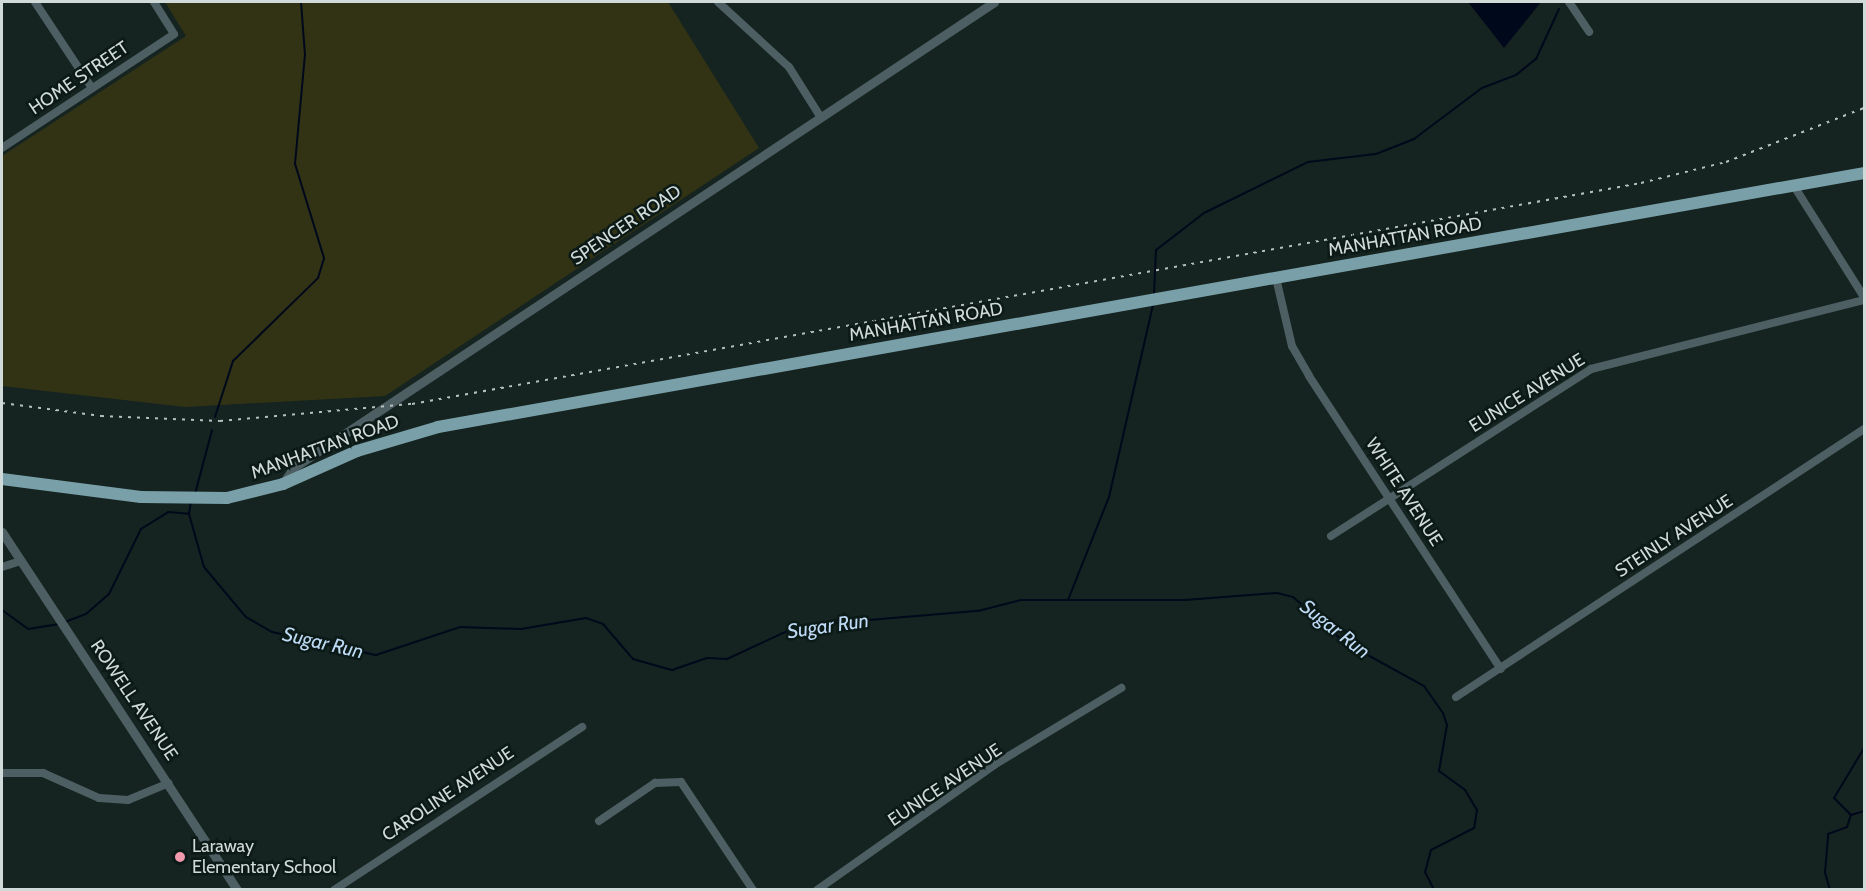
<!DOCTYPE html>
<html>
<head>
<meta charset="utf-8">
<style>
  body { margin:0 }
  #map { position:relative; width:1866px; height:891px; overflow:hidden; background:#152420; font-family:Cabin,sans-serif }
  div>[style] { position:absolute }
  .green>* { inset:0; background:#323314 }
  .water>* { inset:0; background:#00081b }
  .stream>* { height:2px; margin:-1px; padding:0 1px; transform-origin:1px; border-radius:1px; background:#00081b }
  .minor>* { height:8px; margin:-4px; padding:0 4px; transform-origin:4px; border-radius:4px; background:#4e5f64 }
  .tertiary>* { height:9px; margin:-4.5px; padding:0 4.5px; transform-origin:4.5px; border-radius:4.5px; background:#4e5f64 }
  .primary>* { height:12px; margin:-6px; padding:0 6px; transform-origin:6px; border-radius:6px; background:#799fa8 }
  .rail>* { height:2px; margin-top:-1px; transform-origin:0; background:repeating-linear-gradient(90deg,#b5c0be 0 3px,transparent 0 9px) }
  .dots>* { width:16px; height:16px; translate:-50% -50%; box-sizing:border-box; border:3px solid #0c1a17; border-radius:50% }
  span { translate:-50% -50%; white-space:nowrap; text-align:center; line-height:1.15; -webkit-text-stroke:5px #0c1a17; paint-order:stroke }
  .street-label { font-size:18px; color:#d0dad8 }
  .poi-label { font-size:18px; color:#d0dad8 }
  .left { translate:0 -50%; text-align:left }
  .water-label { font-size:20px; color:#bedaf5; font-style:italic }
  .frame { position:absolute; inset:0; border:3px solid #d0dad8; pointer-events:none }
</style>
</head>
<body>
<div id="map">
  <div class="green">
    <div style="clip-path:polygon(165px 2px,668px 2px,759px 148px,385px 396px,185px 407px,2px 386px,2px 156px,186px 36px)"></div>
  </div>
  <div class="water">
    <div style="clip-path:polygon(1468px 2px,1541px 2px,1504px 48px)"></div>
  </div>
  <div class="stream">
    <div style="left:1154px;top:294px;width:44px;rotate:-87.4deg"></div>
    <div style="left:1156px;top:250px;width:61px;rotate:-37.6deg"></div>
    <div style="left:1204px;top:213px;width:116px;rotate:-26.1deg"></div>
    <div style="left:1308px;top:162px;width:68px;rotate:-6.7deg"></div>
    <div style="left:1376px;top:154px;width:41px;rotate:-21.5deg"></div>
    <div style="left:1414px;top:139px;width:85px;rotate:-36.9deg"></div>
    <div style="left:1482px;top:88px;width:36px;rotate:-21deg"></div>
    <div style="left:1516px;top:75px;width:26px;rotate:-39deg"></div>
    <div style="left:1536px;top:59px;width:55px;rotate:-65.3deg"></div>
    <div style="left:215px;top:417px;width:59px;rotate:-72.2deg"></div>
    <div style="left:233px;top:361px;width:119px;rotate:-44.3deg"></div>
    <div style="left:318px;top:278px;width:21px;rotate:-73deg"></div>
    <div style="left:324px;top:258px;width:98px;rotate:-107.1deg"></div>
    <div style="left:295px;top:164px;width:109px;rotate:-84.8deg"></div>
    <div style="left:305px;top:55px;width:53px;rotate:-94.3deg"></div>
    <div style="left:195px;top:494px;width:66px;rotate:-75.1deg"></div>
    <div style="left:189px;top:514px;width:55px;rotate:74.2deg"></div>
    <div style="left:204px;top:567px;width:65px;rotate:50deg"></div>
    <div style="left:246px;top:617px;width:30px;rotate:30deg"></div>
    <div style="left:272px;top:632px;width:107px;rotate:12.5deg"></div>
    <div style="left:376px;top:655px;width:89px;rotate:-18.4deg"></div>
    <div style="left:460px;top:627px;width:61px;rotate:1.9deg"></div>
    <div style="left:521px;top:629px;width:66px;rotate:-9.6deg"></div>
    <div style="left:586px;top:618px;width:18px;rotate:19deg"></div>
    <div style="left:603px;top:624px;width:46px;rotate:49.4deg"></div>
    <div style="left:633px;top:659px;width:41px;rotate:15.8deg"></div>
    <div style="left:672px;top:670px;width:37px;rotate:-19deg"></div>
    <div style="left:707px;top:658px;width:20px;rotate:3deg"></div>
    <div style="left:727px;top:659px;width:78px;rotate:-24.9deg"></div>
    <div style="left:798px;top:626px;width:181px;rotate:-4.8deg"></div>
    <div style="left:978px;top:611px;width:44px;rotate:-14.3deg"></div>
    <div style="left:1021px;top:600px;width:164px"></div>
    <div style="left:1185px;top:600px;width:92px;rotate:-4.4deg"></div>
    <div style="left:1277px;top:593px;width:16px;rotate:14deg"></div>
    <div style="left:1293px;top:597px;width:68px;rotate:41.4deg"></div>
    <div style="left:1344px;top:642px;width:91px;rotate:28.8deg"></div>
    <div style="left:1424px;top:686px;width:33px;rotate:55deg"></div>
    <div style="left:1443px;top:713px;width:13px;rotate:72deg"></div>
    <div style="left:1447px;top:725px;width:47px;rotate:99.9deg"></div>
    <div style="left:1439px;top:771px;width:32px;rotate:36deg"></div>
    <div style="left:1465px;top:790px;width:23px;rotate:59deg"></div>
    <div style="left:1477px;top:810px;width:18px;rotate:99deg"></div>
    <div style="left:1474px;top:828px;width:48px;rotate:152.9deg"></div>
    <div style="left:1431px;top:850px;width:23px;rotate:105deg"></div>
    <div style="left:1425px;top:872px;width:20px;rotate:63deg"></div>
    <div style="left:189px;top:514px;width:12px;rotate:-81deg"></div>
    <div style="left:1068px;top:600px;width:111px;rotate:-68.3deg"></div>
    <div style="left:1109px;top:497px;width:197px;rotate:-77.1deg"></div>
    <div style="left:2px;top:610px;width:32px;rotate:36deg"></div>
    <div style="left:28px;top:629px;width:32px;rotate:-9deg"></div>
    <div style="left:65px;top:622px;width:22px;rotate:-21deg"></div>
    <div style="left:86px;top:614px;width:30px;rotate:-41deg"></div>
    <div style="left:109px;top:594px;width:72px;rotate:-63.8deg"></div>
    <div style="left:141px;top:529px;width:32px;rotate:-32deg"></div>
    <div style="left:168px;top:512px;width:21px;rotate:5deg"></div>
    <div style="left:1851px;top:815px;width:24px;rotate:-135deg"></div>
    <div style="left:1834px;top:798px;width:58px;rotate:-59deg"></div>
    <div style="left:1851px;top:815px;width:14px;rotate:-17deg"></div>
    <div style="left:1676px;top:890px;width:4px"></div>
    <div style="left:1830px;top:890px;width:19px;rotate:-106deg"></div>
    <div style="left:1825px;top:872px;width:38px;rotate:-85deg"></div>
    <div style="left:1828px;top:834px;width:20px;rotate:-20deg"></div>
    <div style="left:1847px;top:827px;width:13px;rotate:-72deg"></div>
  </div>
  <div class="minor">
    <div style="left:35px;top:2px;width:103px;rotate:56.5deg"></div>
    <div style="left:718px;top:2px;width:96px;rotate:42.5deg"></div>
    <div style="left:789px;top:67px;width:58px;rotate:57.7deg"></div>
    <div style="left:1569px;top:2px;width:36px;rotate:56deg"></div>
    <div style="left:2px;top:148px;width:206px;rotate:-33.5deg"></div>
    <div style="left:174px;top:34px;width:38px;rotate:-122deg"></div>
    <div style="left:1794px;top:186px;width:131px;rotate:57.8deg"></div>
    <div style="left:1276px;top:278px;width:70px;rotate:76.8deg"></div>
    <div style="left:1292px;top:346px;width:34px;rotate:60deg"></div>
    <div style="left:1309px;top:376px;width:350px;rotate:56.8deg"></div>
    <div style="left:1331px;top:536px;width:309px;rotate:-32.7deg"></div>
    <div style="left:1591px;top:369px;width:282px;rotate:-14.2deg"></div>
    <div style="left:2px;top:567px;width:19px;rotate:-18deg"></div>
    <div style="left:1456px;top:697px;width:488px;rotate:-33.3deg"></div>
    <div style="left:2px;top:773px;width:41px"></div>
    <div style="left:43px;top:773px;width:61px;rotate:24.1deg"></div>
    <div style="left:99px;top:798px;width:29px;rotate:4deg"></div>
    <div style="left:128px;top:800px;width:44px;rotate:-22.5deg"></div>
    <div style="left:599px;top:821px;width:68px;rotate:-34.2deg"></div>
    <div style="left:655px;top:783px;width:26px;rotate:-2deg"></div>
    <div style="left:681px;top:782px;width:130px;rotate:56.3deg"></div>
    <div style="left:334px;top:890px;width:297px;rotate:-33.3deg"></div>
    <div style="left:817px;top:890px;width:217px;rotate:-35.2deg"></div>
    <div style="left:994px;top:765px;width:149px;rotate:-31.2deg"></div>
  </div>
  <div class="tertiary">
    <div style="left:283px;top:484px;width:19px;rotate:-58deg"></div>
    <div style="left:293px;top:468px;width:842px;rotate:-33.61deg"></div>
    <div style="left:2px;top:532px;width:428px;rotate:56.7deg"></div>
  </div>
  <div class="primary">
    <div style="left:2px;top:479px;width:140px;rotate:7.4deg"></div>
    <div style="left:141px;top:497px;width:86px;rotate:0.7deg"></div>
    <div style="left:227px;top:498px;width:58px;rotate:-14deg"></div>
    <div style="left:283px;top:484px;width:81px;rotate:-24deg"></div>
    <div style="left:357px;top:451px;width:84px;rotate:-16.5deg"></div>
    <div style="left:438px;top:427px;width:1448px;rotate:-10.1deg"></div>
  </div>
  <div class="rail">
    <div style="left:2px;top:403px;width:100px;rotate:7.5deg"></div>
    <div style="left:101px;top:416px;width:119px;rotate:2.4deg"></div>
    <div style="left:220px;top:421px;width:193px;rotate:-5.1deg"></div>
    <div style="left:412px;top:404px;width:1249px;rotate:-10.19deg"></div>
    <div style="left:1641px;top:183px;width:88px;rotate:-13.9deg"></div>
    <div style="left:1726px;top:162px;width:148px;rotate:-21.4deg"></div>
  </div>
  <div class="dots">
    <div style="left:180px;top:857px;background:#f29aad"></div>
  </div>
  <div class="street-label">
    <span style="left:79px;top:78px;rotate:-34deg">HOME STREET</span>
    <span style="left:626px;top:225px;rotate:-34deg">SPENCER ROAD</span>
    <span style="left:1405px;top:237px;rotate:-10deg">MANHATTAN ROAD</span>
    <span style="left:926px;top:322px;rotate:-10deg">MANHATTAN ROAD</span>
    <span style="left:1527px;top:393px;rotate:-32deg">EUNICE AVENUE</span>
    <span style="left:325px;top:447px;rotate:-20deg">MANHATTAN ROAD</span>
    <span style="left:1404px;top:492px;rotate:57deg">WHITE AVENUE</span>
    <span style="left:1674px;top:536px;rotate:-33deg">STEINLY AVENUE</span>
    <span style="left:134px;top:700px;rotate:56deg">ROWELL AVENUE</span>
    <span style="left:945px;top:785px;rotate:-34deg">EUNICE AVENUE</span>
    <span style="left:448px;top:794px;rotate:-34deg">CAROLINE AVENUE</span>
  </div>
  <div class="poi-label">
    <span class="left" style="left:192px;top:857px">Laraway<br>Elementary School</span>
  </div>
  <div class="water-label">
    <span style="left:828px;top:626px;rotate:-8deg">Sugar Run</span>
    <span style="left:1335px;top:629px;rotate:38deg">Sugar Run</span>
    <span style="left:323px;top:643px;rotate:13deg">Sugar Run</span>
  </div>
  <div class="frame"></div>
</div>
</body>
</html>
